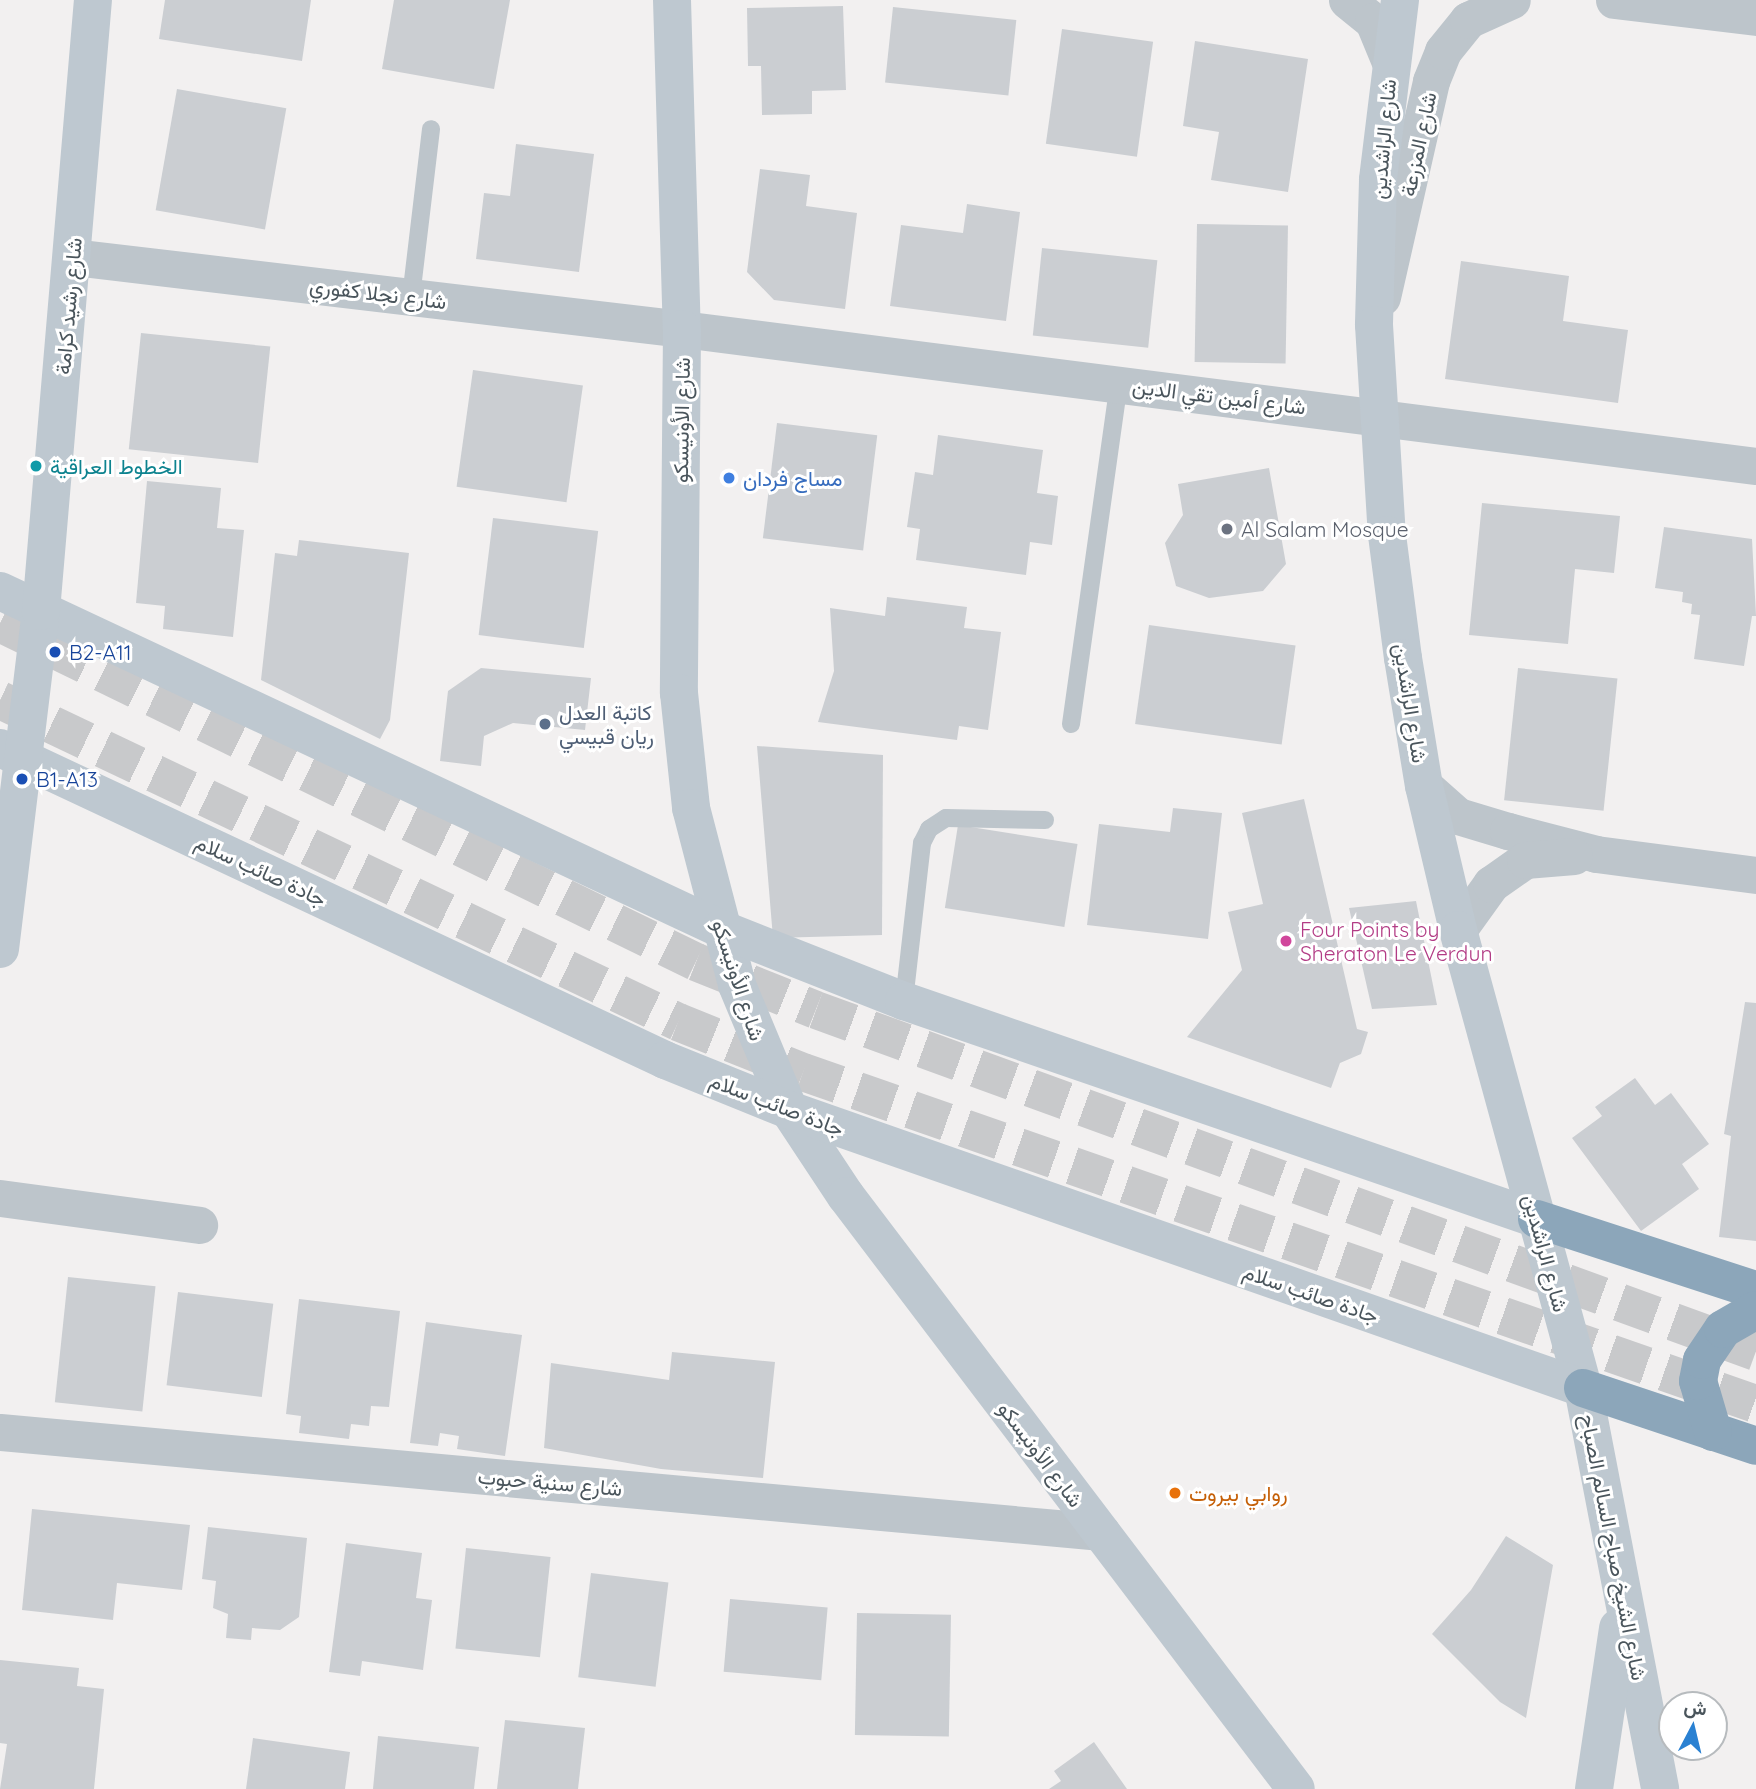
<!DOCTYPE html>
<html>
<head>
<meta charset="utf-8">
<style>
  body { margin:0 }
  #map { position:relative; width:1756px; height:1789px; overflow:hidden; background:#f2f0f0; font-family:Quicksand,Vazirmatn,sans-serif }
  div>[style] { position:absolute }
  .building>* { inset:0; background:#cbced2; transform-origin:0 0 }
  .highway-tunnel>* { height:38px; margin-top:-19px; transform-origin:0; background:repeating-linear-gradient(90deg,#c8c9cb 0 38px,transparent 0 57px) }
  .lane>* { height:18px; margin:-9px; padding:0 9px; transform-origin:9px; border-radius:9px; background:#bdc5cb }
  .street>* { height:37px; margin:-18.5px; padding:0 18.5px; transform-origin:18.5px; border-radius:18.5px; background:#bdc5cb }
  .secondary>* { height:38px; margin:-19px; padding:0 19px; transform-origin:19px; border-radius:19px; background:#bec8d0 }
  .highway>* { height:38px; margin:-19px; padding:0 19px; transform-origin:19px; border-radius:19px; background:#8ca6ba }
  .dots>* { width:19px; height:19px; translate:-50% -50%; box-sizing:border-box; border:4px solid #fff; border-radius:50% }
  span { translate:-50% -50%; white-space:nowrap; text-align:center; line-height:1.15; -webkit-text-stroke:6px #fff; paint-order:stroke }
  .street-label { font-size:21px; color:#4a555c }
  .culture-label { font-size:21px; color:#0d838f }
  .left { translate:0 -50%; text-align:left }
  .shop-label { font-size:21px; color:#366cbe }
  .worship-label { font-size:21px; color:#5b616d }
  .transit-label { font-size:21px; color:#164399 }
  .service-label { font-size:21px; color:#4e5e75 }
  .hotel-label { font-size:21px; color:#b23c85 }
  .food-label { font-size:21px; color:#c56008 }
  .north { position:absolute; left:1658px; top:1691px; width:70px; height:70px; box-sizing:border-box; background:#fff; border:2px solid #b7bbbe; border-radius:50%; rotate:7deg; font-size:19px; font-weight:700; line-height:28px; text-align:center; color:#4a555c }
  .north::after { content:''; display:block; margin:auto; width:24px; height:32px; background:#2a81d2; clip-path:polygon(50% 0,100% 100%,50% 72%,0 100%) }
</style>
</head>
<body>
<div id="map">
  <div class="building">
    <div style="clip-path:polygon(165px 0,311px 0,302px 61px,159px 39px)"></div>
    <div style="clip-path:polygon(394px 0,510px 0,494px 89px,382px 69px)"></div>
    <div style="clip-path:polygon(843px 6px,846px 90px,812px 91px,812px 114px,762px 115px,761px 66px,748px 66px,747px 8px)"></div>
    <div style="left:893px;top:7px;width:124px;height:76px;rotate:6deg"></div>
    <div style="left:1062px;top:29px;width:92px;height:116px;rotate:8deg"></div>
    <div style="clip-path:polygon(1195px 41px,1308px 59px,1288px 192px,1211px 180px,1219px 132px,1183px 126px)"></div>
    <div style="left:177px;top:89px;width:111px;height:123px;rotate:10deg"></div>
    <div style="clip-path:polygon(516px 144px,594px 154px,579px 272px,476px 259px,484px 193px,510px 196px)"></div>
    <div style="clip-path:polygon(760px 169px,810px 175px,806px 206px,857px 213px,845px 309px,774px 300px,747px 272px)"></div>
    <div style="clip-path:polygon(967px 204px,1020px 212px,1006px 321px,890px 306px,901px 225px,963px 233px)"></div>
    <div style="left:1197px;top:224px;width:91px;height:138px;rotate:1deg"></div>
    <div style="left:1042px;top:248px;width:116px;height:88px;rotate:6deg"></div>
    <div style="clip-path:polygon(1461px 261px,1569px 276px,1563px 321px,1628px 330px,1618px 403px,1445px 379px)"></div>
    <div style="left:141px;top:333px;width:130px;height:117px;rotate:6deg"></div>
    <div style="left:473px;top:370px;width:111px;height:118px;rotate:8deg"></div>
    <div style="left:777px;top:423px;width:101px;height:116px;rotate:7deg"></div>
    <div style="clip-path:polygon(938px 435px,1043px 450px,1037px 493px,1058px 496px,1052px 545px,1030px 542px,1026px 575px,916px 560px,920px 529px,907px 527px,915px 472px,933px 475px)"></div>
    <div style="clip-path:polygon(1269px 468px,1286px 564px,1263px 591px,1209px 598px,1176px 586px,1165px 543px,1183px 515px,1178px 484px)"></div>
    <div style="clip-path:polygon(147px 481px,221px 488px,217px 528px,244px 530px,233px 637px,163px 629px,165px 606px,136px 603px)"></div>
    <div style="clip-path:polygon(1482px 503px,1620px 516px,1614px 573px,1575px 569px,1568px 644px,1469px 635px)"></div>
    <div style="left:493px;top:518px;width:106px;height:118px;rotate:7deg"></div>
    <div style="clip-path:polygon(1664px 527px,1752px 539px,1756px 616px,1752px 616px,1744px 666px,1694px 659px,1700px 615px,1691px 614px,1692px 604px,1682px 602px,1683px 592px,1655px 588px)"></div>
    <div style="clip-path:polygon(299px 540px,409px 553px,390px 720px,380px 739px,261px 680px,275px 553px,297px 556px)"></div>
    <div style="clip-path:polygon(887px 597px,967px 607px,964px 628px,1001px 632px,988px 730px,959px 726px,957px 740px,818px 722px,834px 671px,830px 608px,885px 616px)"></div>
    <div style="left:1149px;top:625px;width:148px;height:100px;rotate:8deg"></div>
    <div style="clip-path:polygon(481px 668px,591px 678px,585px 730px,513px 723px,484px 736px,481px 766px,440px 761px,448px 691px)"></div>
    <div style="left:1518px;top:668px;width:100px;height:133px;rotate:6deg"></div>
    <div style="clip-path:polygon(757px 746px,883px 755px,882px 935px,773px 938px)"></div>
    <div style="clip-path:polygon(1304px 799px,1357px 1029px,1368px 1032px,1361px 1054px,1340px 1063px,1331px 1088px,1187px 1037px,1242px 970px,1228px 912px,1263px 904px,1242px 813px)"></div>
    <div style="clip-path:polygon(1173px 808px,1222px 813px,1208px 939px,1087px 925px,1099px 824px,1170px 832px)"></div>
    <div style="left:958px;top:825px;width:121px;height:84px;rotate:9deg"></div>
    <div style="clip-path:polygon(1416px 901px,1437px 1005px,1372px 1009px,1349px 908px)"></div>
    <div style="clip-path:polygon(1745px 1002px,1756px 1003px,1756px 1241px,1719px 1237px,1731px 1136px,1724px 1134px)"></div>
    <div style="clip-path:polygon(1635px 1078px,1655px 1105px,1671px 1093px,1709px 1144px,1682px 1164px,1699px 1189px,1641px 1231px,1572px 1138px,1602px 1116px,1595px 1107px)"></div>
    <div style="left:68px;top:1277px;width:88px;height:126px;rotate:6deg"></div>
    <div style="left:178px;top:1292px;width:96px;height:94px;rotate:7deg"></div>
    <div style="clip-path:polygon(299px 1299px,400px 1311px,389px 1407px,371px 1406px,369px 1426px,351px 1424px,349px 1439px,299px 1433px,301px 1416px,286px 1414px)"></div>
    <div style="clip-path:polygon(426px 1322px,522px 1335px,505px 1456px,457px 1449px,459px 1436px,440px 1433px,438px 1446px,410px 1443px)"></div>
    <div style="clip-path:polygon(672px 1352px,775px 1362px,763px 1478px,661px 1469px,544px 1448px,551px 1363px,669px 1380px)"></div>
    <div style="clip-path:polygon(32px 1509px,190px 1525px,182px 1590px,117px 1583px,113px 1620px,22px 1610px)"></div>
    <div style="clip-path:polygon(208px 1527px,307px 1538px,299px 1617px,280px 1630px,252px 1628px,251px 1640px,226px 1638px,228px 1614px,213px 1608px,216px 1581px,202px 1579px)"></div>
    <div style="clip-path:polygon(1506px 1536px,1553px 1565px,1526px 1718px,1500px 1702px,1432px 1634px,1471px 1590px)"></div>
    <div style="clip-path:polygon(346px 1543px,422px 1553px,416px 1598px,432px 1600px,423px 1670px,362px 1661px,360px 1676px,329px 1672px)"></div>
    <div style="left:466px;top:1548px;width:85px;height:101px;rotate:6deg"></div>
    <div style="left:591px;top:1573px;width:78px;height:105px;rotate:7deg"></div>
    <div style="left:730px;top:1599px;width:98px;height:73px;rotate:5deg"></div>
    <div style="left:857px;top:1613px;width:94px;height:122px;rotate:1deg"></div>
    <div style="clip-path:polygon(0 1660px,79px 1668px,77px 1686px,104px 1689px,94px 1789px,0 1789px,7px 1744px,0 1743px)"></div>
    <div style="clip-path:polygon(505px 1720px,585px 1728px,578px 1789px,497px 1789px)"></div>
    <div style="clip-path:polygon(378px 1736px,479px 1747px,474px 1789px,373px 1789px)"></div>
    <div style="clip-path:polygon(253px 1738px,350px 1752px,345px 1789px,246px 1789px)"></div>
    <div style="clip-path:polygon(1094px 1742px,1127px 1789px,1049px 1789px,1061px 1781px,1054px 1771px)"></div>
  </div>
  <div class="highway-tunnel">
    <div style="left:0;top:623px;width:774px;rotate:25.97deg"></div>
    <div style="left:696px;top:962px;width:129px;rotate:21.8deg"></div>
    <div style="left:816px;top:1010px;width:1000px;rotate:19.99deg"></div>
    <div style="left:0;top:700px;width:751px;rotate:25.4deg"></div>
    <div style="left:678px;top:1022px;width:135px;rotate:21.8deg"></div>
    <div style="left:803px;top:1072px;width:1009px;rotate:19.21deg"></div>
  </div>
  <div class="lane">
    <div style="left:411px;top:297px;width:169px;rotate:-83.2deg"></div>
    <div style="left:1071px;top:724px;width:344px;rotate:-82deg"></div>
    <div style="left:904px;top:1001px;width:159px;rotate:-83.5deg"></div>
    <div style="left:922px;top:843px;width:16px;rotate:-63deg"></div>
    <div style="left:929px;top:829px;width:20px;rotate:-33deg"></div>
    <div style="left:946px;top:818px;width:99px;rotate:1.2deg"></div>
  </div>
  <div class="street">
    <div style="left:1347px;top:0;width:33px;rotate:39deg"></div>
    <div style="left:1373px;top:21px;width:44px;rotate:67.5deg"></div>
    <div style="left:1614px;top:0;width:143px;rotate:6.8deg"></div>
    <div style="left:73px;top:257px;width:613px;rotate:6.74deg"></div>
    <div style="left:682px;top:329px;width:1083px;rotate:7.27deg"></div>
    <div style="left:1382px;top:297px;width:221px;rotate:-77.2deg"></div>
    <div style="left:1431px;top:81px;width:32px;rotate:-68deg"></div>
    <div style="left:1443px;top:51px;width:40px;rotate:-51deg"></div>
    <div style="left:1468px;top:20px;width:48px;rotate:-24.4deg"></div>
    <div style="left:1424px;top:786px;width:45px;rotate:41.4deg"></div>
    <div style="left:1458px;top:816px;width:52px;rotate:16.7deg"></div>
    <div style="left:1508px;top:831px;width:91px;rotate:14.6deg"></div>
    <div style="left:1596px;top:854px;width:161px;rotate:7.5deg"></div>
    <div style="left:1458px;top:930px;width:57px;rotate:-54.3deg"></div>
    <div style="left:1491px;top:884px;width:42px;rotate:-35.2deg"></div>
    <div style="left:1525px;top:860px;width:49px;rotate:-4.7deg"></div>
    <div style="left:0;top:1198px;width:201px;rotate:7.7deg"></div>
    <div style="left:0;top:1432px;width:1106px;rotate:5.19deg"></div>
  </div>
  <div class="secondary">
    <div style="left:672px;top:0;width:329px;rotate:88.3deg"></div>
    <div style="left:682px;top:329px;width:364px;rotate:90.5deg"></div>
    <div style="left:679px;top:693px;width:116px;rotate:84deg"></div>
    <div style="left:691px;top:808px;width:183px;rotate:75.4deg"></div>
    <div style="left:737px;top:985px;width:135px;rotate:67.4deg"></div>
    <div style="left:789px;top:1110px;width:103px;rotate:56.5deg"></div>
    <div style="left:846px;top:1196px;width:744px;rotate:52.81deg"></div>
    <div style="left:1400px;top:0;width:181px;rotate:97deg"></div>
    <div style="left:1378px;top:180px;width:145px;rotate:91.6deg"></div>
    <div style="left:1374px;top:325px;width:210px;rotate:86.5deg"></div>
    <div style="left:1387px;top:535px;width:124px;rotate:82.6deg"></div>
    <div style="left:1403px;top:658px;width:130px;rotate:80.7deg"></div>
    <div style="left:1424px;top:786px;width:148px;rotate:76.7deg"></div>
    <div style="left:1458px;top:930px;width:475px;rotate:74.7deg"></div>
    <div style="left:1583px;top:1388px;width:408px;rotate:79.1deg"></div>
    <div style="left:0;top:591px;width:796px;rotate:25.12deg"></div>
    <div style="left:721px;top:929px;width:197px;rotate:21.5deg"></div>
    <div style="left:904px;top:1001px;width:669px;rotate:19deg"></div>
    <div style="left:0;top:748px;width:735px;rotate:25.13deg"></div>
    <div style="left:665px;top:1060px;width:134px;rotate:22deg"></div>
    <div style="left:789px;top:1110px;width:841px;rotate:19.3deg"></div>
    <div style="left:0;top:949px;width:340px;rotate:-83.1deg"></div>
    <div style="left:41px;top:611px;width:613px;rotate:-85.14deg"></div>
    <div style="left:1594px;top:1789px;width:163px;rotate:-81.5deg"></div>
  </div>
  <div class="highway">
    <div style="left:1537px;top:1219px;width:230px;rotate:18deg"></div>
    <div style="left:1583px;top:1388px;width:182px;rotate:18.5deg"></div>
    <div style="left:1713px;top:1432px;width:53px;rotate:-106.4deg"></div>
    <div style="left:1698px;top:1381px;width:21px;rotate:-79deg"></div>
    <div style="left:1702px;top:1360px;width:37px;rotate:-56deg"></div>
    <div style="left:1723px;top:1329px;width:38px;rotate:-30deg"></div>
  </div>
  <div class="dots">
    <div style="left:36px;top:466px;background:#0f9aa8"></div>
    <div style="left:729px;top:478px;background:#3f7fe0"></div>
    <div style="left:1227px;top:529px;background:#6b7280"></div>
    <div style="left:55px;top:652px;background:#1a4fb4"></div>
    <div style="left:545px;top:724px;background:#5c6f8a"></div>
    <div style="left:22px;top:779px;background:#1a4fb4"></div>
    <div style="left:1286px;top:941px;background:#d1479c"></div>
    <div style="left:1175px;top:1493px;background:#e8710a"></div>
  </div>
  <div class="street-label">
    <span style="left:1383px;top:139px;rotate:-85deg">شارع الراشدين</span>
    <span style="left:1418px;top:144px;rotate:-78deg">شارع المزرعة</span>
    <span style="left:378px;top:293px;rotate:7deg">شارع نجلا كفوري</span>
    <span style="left:68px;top:306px;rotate:-85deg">شارع رشيد كرامة</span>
    <span style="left:1219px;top:396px;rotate:7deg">شارع أمين تقي الدين</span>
    <span style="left:681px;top:420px;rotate:-89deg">شارع الأونيسكو</span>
    <span style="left:1411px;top:703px;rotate:81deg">شارع الراشدين</span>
    <span style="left:261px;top:870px;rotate:25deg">جادة صائب سلام</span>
    <span style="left:739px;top:980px;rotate:72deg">شارع الأونيسكو</span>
    <span style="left:777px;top:1104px;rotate:21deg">جادة صائب سلام</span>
    <span style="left:1546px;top:1253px;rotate:75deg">شارع الراشدين</span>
    <span style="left:1311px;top:1293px;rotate:19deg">جادة صائب سلام</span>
    <span style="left:1041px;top:1454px;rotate:53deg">شارع الأونيسكو</span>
    <span style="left:550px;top:1482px;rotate:5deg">شارع سنية حبوب</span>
    <span style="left:1614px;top:1547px;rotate:79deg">شارع الشيخ صباح السالم الصباح</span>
  </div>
  <div class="culture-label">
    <span class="left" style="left:50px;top:466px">الخطوط العراقية</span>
  </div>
  <div class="shop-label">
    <span class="left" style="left:743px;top:478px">مساج فردان</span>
  </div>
  <div class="worship-label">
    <span class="left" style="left:1241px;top:529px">Al Salam Mosque</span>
  </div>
  <div class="transit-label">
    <span class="left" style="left:69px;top:652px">B2-A11</span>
    <span class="left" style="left:36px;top:779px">B1-A13</span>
  </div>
  <div class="service-label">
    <span class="left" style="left:559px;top:724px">كاتبة العدل<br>ريان قبيسي</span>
  </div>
  <div class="hotel-label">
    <span class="left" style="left:1300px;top:941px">Four Points by<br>Sheraton Le Verdun</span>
  </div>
  <div class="food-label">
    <span class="left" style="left:1189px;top:1493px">روابي بيروت</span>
  </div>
  <div class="north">ش</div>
</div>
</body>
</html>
